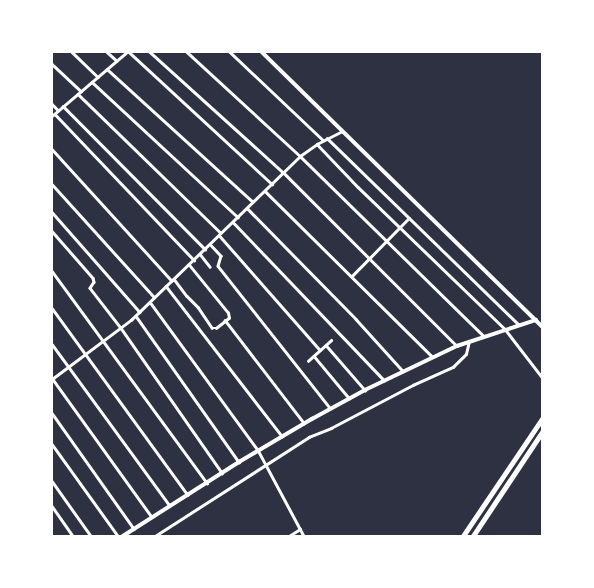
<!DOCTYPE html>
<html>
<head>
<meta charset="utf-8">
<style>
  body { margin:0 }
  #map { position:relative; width:594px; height:588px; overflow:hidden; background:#2d3142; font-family:"PT Sans",sans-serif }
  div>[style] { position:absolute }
  .minor>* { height:2.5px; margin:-1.25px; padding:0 1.25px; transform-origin:1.25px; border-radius:1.25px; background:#fff }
  .tertiary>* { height:3.5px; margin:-1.75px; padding:0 1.75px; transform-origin:1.75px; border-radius:1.75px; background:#fff }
  .trunk>* { height:4.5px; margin:-2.25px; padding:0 2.25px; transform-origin:2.25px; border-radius:2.25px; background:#fff }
  span { translate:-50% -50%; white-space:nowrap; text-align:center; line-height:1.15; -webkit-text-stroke:3px #fff; paint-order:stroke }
  .frame { position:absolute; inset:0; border:53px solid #fff; pointer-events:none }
</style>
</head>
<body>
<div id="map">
  <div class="minor">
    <div style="left:72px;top:52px;width:36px;rotate:44deg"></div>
    <div style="left:107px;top:52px;width:13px;rotate:42deg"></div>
    <div style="left:129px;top:52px;width:195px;rotate:42.7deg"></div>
    <div style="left:150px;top:52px;width:179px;rotate:42.1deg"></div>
    <div style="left:283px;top:172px;width:246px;rotate:45deg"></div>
    <div style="left:187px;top:52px;width:154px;rotate:42.6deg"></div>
    <div style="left:300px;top:156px;width:257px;rotate:44.4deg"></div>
    <div style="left:230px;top:52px;width:128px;rotate:43.4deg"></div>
    <div style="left:52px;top:64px;width:40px;rotate:43deg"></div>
    <div style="left:107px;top:69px;width:197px;rotate:42.3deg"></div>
    <div style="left:92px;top:82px;width:199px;rotate:42.8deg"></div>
    <div style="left:78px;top:94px;width:199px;rotate:44.2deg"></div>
    <div style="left:52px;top:104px;width:8px;rotate:45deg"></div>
    <div style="left:63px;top:106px;width:202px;rotate:45.2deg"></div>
    <div style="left:55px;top:114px;width:202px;rotate:46.4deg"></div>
    <div style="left:52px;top:116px;width:99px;rotate:-40.5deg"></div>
    <div style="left:327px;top:138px;width:268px;rotate:44.2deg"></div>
    <div style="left:317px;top:144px;width:59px;rotate:46.4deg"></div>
    <div style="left:358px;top:187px;width:204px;rotate:44deg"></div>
    <div style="left:505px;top:329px;width:61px;rotate:52.4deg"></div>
    <div style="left:52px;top:149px;width:178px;rotate:47.7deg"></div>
    <div style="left:52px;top:184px;width:152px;rotate:47.9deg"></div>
    <div style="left:265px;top:191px;width:235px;rotate:44.7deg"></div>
    <div style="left:247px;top:208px;width:156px;rotate:45.5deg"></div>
    <div style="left:356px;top:319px;width:70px;rotate:47.9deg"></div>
    <div style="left:52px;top:212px;width:133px;rotate:48.7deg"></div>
    <div style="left:233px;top:222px;width:219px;rotate:46.3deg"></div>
    <div style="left:52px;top:231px;width:62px;rotate:48.9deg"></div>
    <div style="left:93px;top:278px;width:4px;rotate:76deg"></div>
    <div style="left:94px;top:282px;width:7px;rotate:124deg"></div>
    <div style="left:90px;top:288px;width:51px;rotate:52.2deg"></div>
    <div style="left:121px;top:328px;width:177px;rotate:55.1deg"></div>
    <div style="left:219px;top:235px;width:153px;rotate:48.7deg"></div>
    <div style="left:210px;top:244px;width:16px;rotate:47deg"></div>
    <div style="left:221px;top:256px;width:10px;rotate:107deg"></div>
    <div style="left:218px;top:266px;width:181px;rotate:51.7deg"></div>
    <div style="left:200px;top:254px;width:16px;rotate:52deg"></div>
    <div style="left:52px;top:271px;width:263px;rotate:53.8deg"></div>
    <div style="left:352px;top:276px;width:81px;rotate:-45.5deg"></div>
    <div style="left:174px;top:279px;width:21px;rotate:53deg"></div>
    <div style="left:187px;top:296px;width:16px;rotate:45deg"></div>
    <div style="left:198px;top:307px;width:25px;rotate:56deg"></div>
    <div style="left:212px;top:328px;width:4px"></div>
    <div style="left:216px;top:328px;width:16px;rotate:-38deg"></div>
    <div style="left:229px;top:318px;width:5px;rotate:-101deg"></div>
    <div style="left:228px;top:313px;width:62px;rotate:-129.1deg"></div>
    <div style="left:166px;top:286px;width:190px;rotate:52.3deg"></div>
    <div style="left:150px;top:302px;width:183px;rotate:53.9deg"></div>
    <div style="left:258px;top:450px;width:98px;rotate:61.9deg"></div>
    <div style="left:52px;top:308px;width:231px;rotate:54deg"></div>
    <div style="left:136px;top:316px;width:179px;rotate:54.8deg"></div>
    <div style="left:225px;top:320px;width:130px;rotate:52.5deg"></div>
    <div style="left:52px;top:344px;width:200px;rotate:53.9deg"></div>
    <div style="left:326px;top:345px;width:60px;rotate:49.1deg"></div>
    <div style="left:314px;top:356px;width:55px;rotate:50.2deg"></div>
    <div style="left:308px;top:361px;width:31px;rotate:-42deg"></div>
    <div style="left:52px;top:378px;width:171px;rotate:54.3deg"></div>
    <div style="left:52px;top:379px;width:99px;rotate:-36.8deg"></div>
    <div style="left:131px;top:320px;width:235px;rotate:-44.1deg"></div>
    <div style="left:300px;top:156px;width:21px;rotate:-35deg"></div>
    <div style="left:317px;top:144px;width:28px;rotate:-27deg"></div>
    <div style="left:52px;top:413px;width:142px;rotate:54.7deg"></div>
    <div style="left:52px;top:444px;width:113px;rotate:54.3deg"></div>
    <div style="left:52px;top:481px;width:67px;rotate:54.7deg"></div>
    <div style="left:52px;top:506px;width:37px;rotate:55deg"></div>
    <div style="left:155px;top:536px;width:183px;rotate:-32.7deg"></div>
    <div style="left:309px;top:437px;width:24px;rotate:-22deg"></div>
    <div style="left:331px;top:428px;width:93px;rotate:-27.7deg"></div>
    <div style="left:413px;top:385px;width:44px;rotate:-24.2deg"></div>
    <div style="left:453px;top:367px;width:18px;rotate:-45deg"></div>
    <div style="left:466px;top:354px;width:13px;rotate:-77deg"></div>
    <div style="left:289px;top:536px;width:13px;rotate:-32deg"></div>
  </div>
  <div class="tertiary">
    <div style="left:262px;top:52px;width:392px;rotate:44.4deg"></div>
    <div style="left:123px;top:536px;width:138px;rotate:-32.5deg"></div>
    <div style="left:239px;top:462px;width:85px;rotate:-30.5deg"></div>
    <div style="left:312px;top:419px;width:60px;rotate:-28.7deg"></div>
    <div style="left:365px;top:390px;width:102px;rotate:-25.6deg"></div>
    <div style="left:457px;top:346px;width:83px;rotate:-18.2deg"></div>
  </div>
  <div class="trunk">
    <div style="left:463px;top:536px;width:141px;rotate:-56deg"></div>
    <div style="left:473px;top:536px;width:125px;rotate:-56.4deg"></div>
  </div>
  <div class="frame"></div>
</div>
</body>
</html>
